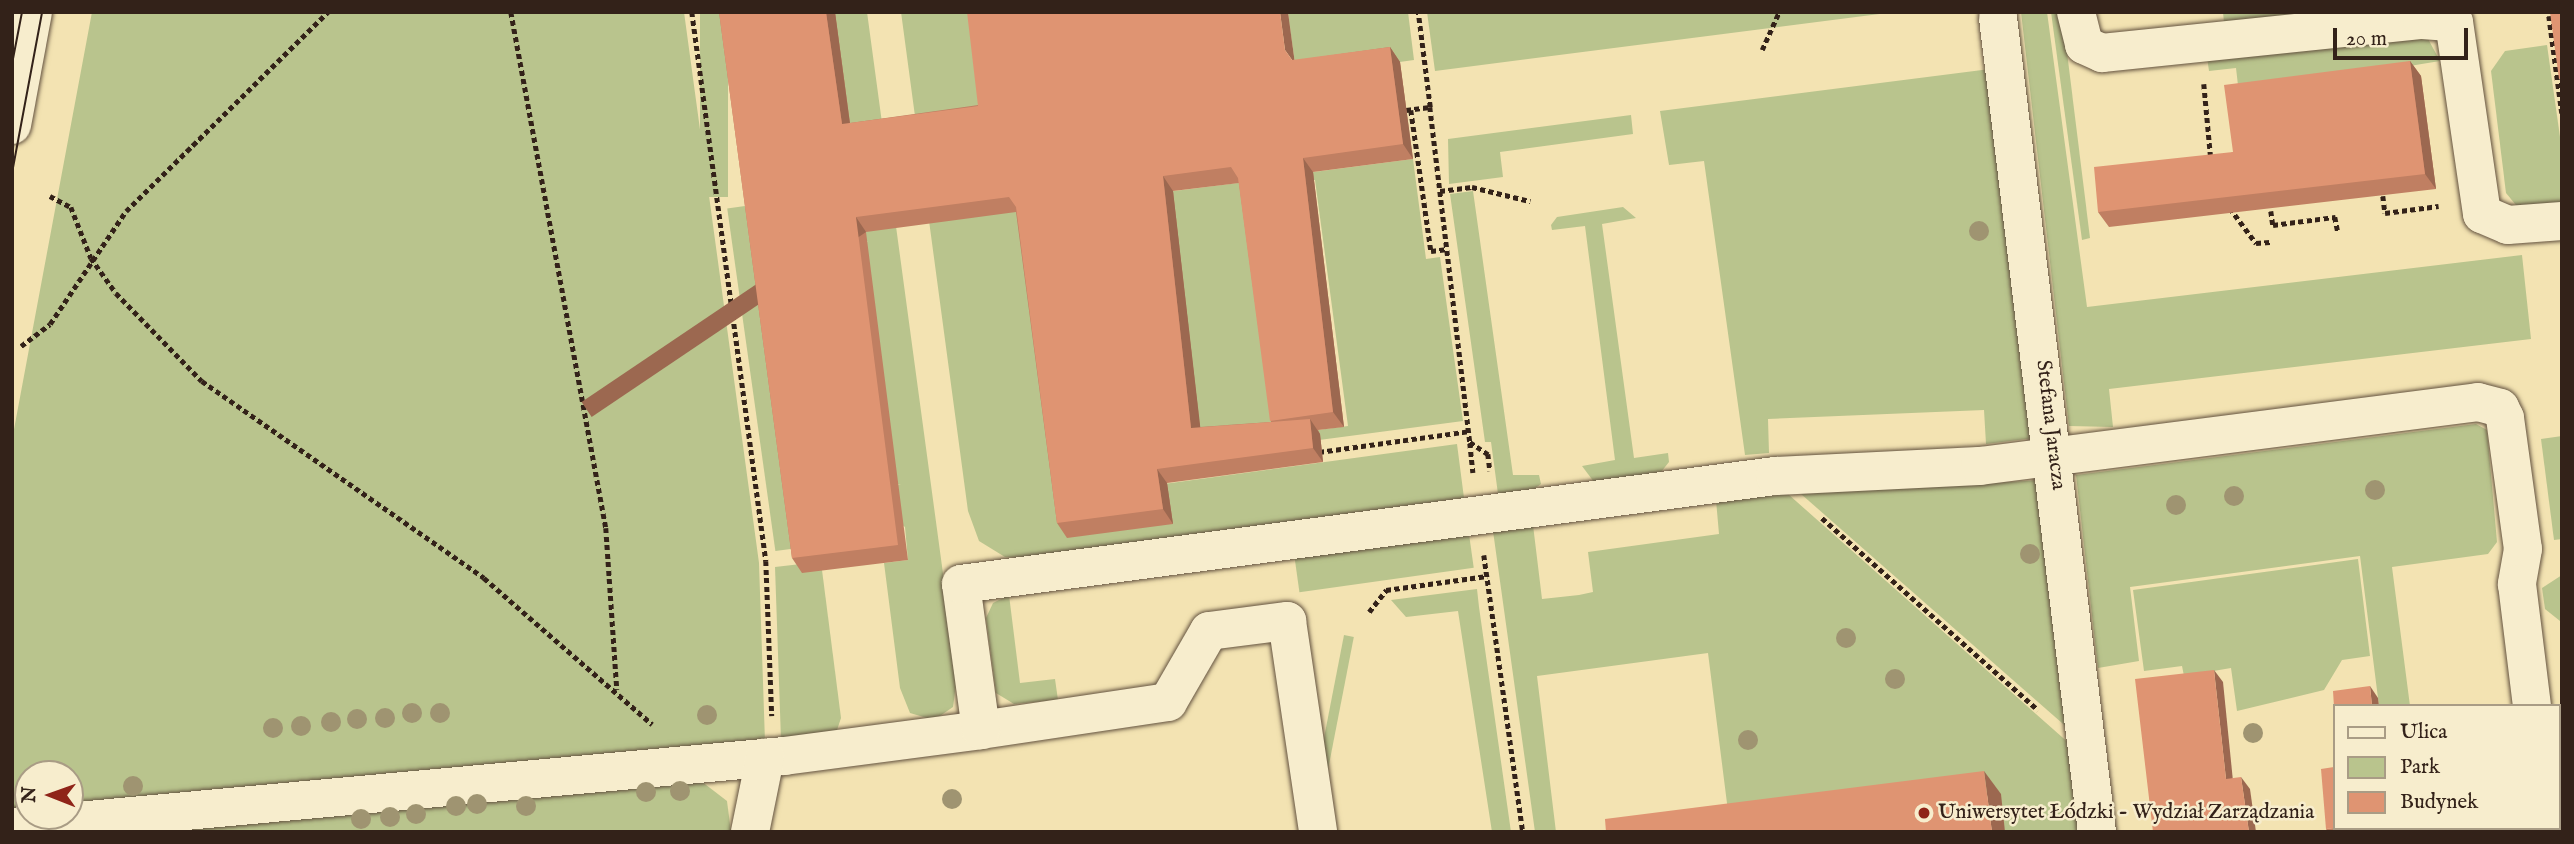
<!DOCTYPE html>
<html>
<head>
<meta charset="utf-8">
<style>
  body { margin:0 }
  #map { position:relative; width:2574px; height:844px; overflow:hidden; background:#f3e3b2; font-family:"IM FELL English",serif }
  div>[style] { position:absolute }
  .green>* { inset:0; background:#b9c48d; transform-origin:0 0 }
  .path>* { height:4.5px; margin-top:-2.25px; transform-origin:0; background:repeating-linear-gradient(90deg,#332219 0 5px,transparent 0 8.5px) }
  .roads { filter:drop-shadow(0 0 2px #63523f) drop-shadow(0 0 2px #63523f) }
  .minor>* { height:38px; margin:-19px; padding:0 19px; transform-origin:19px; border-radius:19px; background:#f7edcd }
  .tram>* { height:2px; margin:-1px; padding:0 1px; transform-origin:1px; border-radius:1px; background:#332219 }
  .trees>* { width:20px; height:20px; margin:-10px; border-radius:50%; background:#9f9471 }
  .wall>* { inset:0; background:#c07f62 }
  .shaded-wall>* { inset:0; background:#9c6850; transform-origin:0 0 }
  .building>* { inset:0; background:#df9472 }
  .dots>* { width:19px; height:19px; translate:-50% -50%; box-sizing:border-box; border:4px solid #f7edcd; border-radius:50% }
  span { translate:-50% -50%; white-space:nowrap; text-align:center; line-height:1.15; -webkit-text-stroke:5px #f7edcd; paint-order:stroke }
  .street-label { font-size:21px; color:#332219 }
  .poi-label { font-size:21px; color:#332219 }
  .left { translate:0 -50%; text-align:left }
  .frame { position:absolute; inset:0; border:14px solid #332219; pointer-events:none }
  .legend { position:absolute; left:2333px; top:704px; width:228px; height:126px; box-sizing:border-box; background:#f7edcd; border:2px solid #a99c85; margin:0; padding:9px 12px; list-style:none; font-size:21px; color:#332219 }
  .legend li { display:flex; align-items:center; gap:14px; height:35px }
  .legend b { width:35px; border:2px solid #a99c85 }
  .north { position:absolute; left:14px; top:760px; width:70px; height:70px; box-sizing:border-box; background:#f7edcd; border:2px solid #a99c85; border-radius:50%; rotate:271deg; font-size:19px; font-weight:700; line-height:28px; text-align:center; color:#332219 }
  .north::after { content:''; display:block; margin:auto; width:24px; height:32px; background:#8f2418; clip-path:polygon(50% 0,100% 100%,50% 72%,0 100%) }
  .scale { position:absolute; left:2333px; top:28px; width:135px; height:32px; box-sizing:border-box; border:4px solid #332219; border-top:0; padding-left:9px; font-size:21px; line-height:24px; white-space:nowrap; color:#332219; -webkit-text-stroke:5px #f7edcd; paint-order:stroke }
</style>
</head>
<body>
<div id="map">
  <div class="green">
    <div style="clip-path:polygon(92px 12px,684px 12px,759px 563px,765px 742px,70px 807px,70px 774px,28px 774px,28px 811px,12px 812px,12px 440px)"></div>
    <div style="left:700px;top:12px;width:28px;height:185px"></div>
    <div style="clip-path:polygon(832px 12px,867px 12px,957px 677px,953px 707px,934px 720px,910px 713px,900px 688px,884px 563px,908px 560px,905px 527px,860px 492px,901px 484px,895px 484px,863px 244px,868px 241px,823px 246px,847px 125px)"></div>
    <div style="clip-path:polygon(901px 12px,978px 12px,1127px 489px,1457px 444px,1464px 498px,1022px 558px,1005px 557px,979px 541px,968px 511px)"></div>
    <div style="clip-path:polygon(1288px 12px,1408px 12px,1414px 60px,1256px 82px,1295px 64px)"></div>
    <div style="clip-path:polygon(1427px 12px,1895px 12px,1435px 71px)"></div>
    <div style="clip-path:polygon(2021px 12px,2047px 12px,2087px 307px,2522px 255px,2531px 339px,2109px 389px,2113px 427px,2069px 426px)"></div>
    <div style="clip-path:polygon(2051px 12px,2062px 12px,2090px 238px,2082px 240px)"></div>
    <div style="clip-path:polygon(2223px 12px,2337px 12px,2224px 23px)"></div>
    <div style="clip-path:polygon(2427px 37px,2440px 61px,2239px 94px,2236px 68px,2209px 71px,2207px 57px)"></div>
    <div style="clip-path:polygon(2547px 45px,2562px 151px,2562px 205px,2520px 210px,2506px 193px,2491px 71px,2505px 51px)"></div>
    <div style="clip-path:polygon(1990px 69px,2035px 438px,1986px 444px,1984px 410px,1768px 419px,1769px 453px,1745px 455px,1704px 161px,1669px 165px,1660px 111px)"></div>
    <div style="clip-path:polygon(1631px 115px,1633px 134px,1500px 152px,1503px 177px,1449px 184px,1448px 139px)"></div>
    <div style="clip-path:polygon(1413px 159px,1426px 259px,1440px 257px,1463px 421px,1304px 442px,1303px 432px,1348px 426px,1315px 180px,1270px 186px,1269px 178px)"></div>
    <div style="clip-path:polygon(1246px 182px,1280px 432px,1202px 442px,1170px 203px,1174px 199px,1089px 210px,1087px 202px)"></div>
    <div style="clip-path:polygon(1473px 191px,1513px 475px,1539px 475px,1541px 484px,1534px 489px,1498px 494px,1491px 442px,1485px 442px,1450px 194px)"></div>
    <div style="left:752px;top:205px;width:346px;height:25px;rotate:82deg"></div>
    <div style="clip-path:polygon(1623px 207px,1636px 218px,1602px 224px,1634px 458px,1668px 453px,1669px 462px,1661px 472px,1594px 482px,1582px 466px,1615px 460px,1585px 226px,1552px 230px,1551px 225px,1557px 217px)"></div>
    <div style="clip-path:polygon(2476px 424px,2487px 430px,2497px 542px,2488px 554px,2392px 567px,2410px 706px,2379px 706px,2360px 556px,2130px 587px,2139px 661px,2098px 668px,2076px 475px)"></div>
    <div style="clip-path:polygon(2562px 436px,2562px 539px,2554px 540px,2541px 439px)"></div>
    <div style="clip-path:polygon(2041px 480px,2070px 730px,1801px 494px)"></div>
    <div style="clip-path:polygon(1788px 494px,2071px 745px,2081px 832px,2001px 832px,2000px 794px,1730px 827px,1708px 653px,1537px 676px,1556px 832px,1535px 832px,1493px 531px,1533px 525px,1542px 599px,1579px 595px,1593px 592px,1588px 552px,1719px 534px,1716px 500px)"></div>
    <div style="left:1469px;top:534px;width:34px;height:176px;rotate:82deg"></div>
    <div style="clip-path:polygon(2358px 559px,2370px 656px,2342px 660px,2324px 690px,2237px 711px,2231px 668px,2184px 676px,2182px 666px,2144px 671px,2133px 590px)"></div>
    <div style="clip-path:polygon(801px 564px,822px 570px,841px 718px,837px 730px,781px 740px,775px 567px)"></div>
    <div style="clip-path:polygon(2562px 575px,2562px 620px,2560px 621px,2545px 609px,2542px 588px)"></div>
    <div style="clip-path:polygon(1477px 589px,1479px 607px,1511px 832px,1492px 832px,1458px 611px,1406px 617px,1391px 600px)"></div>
    <div style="clip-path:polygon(1009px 595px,1020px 683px,1055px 679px,1058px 700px,1014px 704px,996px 693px,986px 618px,993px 603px)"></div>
    <div style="left:1344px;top:635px;width:10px;height:199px;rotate:11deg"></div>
    <div style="clip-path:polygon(701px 781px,727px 801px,731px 832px,113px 832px)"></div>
  </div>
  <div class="path">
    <div style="left:511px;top:12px;width:525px;rotate:79.57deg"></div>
    <div style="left:606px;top:528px;width:162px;rotate:86.1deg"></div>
    <div style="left:692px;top:12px;width:554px;rotate:82.32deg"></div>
    <div style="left:766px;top:561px;width:155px;rotate:87.8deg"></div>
    <div style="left:2549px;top:16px;width:98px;rotate:82.4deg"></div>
    <div style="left:1762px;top:50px;width:42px;rotate:-65.9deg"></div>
    <div style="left:2204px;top:84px;width:75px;rotate:84.7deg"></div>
    <div style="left:1430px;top:107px;width:337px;rotate:83.2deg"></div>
    <div style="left:1470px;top:442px;width:22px;rotate:34deg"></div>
    <div style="left:1488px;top:454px;width:17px;rotate:83deg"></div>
    <div style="left:1406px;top:110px;width:24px;rotate:-7deg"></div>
    <div style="left:1430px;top:107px;width:96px;rotate:-97.2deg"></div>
    <div style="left:1411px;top:110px;width:142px;rotate:81.9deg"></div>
    <div style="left:1431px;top:251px;width:17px;rotate:-7deg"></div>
    <div style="left:1440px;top:191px;width:32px;rotate:-7deg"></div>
    <div style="left:1472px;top:187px;width:60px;rotate:13.6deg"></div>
    <div style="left:50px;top:196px;width:24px;rotate:28deg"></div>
    <div style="left:71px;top:207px;width:55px;rotate:68.6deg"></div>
    <div style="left:91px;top:258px;width:43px;rotate:54.5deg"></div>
    <div style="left:116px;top:293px;width:123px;rotate:45.7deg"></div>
    <div style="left:202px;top:381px;width:344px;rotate:34.9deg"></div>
    <div style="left:484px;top:578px;width:223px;rotate:41deg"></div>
    <div style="left:2383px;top:196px;width:17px;rotate:83deg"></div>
    <div style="left:2385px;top:213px;width:54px;rotate:-7.4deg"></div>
    <div style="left:2230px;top:208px;width:44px;rotate:53.4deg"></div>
    <div style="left:2256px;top:243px;width:14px;rotate:-4deg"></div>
    <div style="left:2271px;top:211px;width:14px;rotate:82deg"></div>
    <div style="left:2273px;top:225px;width:63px;rotate:-7.4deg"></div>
    <div style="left:2335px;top:217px;width:16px;rotate:79deg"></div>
    <div style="left:21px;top:346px;width:36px;rotate:-37deg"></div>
    <div style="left:50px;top:324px;width:136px;rotate:-56.1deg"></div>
    <div style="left:126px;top:211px;width:284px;rotate:-44.6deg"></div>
    <div style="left:1470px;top:443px;width:30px;rotate:84deg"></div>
    <div style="left:1319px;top:452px;width:152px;rotate:-7.9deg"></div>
    <div style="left:1822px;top:518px;width:289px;rotate:41.6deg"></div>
    <div style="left:1484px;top:555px;width:280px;rotate:82deg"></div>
    <div style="left:1369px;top:612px;width:28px;rotate:-52deg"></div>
    <div style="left:1386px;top:590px;width:102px;rotate:-7.9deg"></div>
  </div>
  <div class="roads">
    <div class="minor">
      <div style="left:2076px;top:12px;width:34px;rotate:76deg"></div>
      <div style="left:2084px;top:45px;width:20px;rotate:24deg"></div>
      <div style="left:2102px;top:53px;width:322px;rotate:-5.9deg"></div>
      <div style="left:2422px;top:20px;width:32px;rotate:4deg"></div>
      <div style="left:2454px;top:22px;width:194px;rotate:81.7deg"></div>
      <div style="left:2482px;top:214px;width:28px;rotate:23deg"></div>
      <div style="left:2508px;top:225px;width:54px;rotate:-4.2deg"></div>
      <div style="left:1998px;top:18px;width:820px;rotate:83.07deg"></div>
      <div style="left:12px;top:125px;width:115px;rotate:-79.5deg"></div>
      <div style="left:981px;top:730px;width:189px;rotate:-8.5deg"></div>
      <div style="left:1168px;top:702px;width:82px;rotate:-60deg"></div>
      <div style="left:1209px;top:631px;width:79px;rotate:-7.3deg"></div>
      <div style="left:1287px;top:621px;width:213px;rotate:81.6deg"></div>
      <div style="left:12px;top:827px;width:775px;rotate:-5.25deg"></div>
      <div style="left:784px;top:756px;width:199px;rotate:-7.5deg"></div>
      <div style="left:981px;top:730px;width:147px;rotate:-97.8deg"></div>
      <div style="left:961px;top:584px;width:821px;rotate:-7.56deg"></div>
      <div style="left:1775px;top:476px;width:205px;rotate:-2.8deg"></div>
      <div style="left:1980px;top:466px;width:502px;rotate:-7.32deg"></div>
      <div style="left:2478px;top:402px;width:23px;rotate:15deg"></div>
      <div style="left:2500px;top:408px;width:11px;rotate:63deg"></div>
      <div style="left:2505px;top:418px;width:132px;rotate:82.2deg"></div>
      <div style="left:2523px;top:549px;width:36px;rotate:100deg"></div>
      <div style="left:2517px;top:584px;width:123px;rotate:83deg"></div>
      <div style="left:2547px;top:828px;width:4px;rotate:76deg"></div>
      <div style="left:750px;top:832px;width:76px;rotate:-78.5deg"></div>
    </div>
  </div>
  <div class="tram">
    <div style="left:12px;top:64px;width:53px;rotate:-79.1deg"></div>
    <div style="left:12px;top:173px;width:164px;rotate:-79.4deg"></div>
  </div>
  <div class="trees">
    <div style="left:1979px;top:231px"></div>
    <div style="left:2375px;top:490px"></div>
    <div style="left:2234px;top:496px"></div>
    <div style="left:2176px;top:505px"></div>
    <div style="left:2030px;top:554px"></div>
    <div style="left:1846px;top:638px"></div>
    <div style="left:1895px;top:679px"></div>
    <div style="left:412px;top:713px"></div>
    <div style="left:440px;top:713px"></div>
    <div style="left:707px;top:715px"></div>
    <div style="left:385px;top:718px"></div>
    <div style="left:357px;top:719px"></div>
    <div style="left:331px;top:722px"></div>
    <div style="left:301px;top:726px"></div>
    <div style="left:273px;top:728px"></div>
    <div style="left:2253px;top:733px"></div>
    <div style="left:1748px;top:740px"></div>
    <div style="left:133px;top:786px"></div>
    <div style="left:680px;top:791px"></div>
    <div style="left:646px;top:792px"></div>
    <div style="left:952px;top:799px"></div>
    <div style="left:477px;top:804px"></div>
    <div style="left:456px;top:806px"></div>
    <div style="left:526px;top:806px"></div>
    <div style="left:416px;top:814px"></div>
    <div style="left:390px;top:817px"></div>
    <div style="left:361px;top:819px"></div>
  </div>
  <div class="wall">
    <div style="clip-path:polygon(evenodd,719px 12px,835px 12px,850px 123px,1390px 47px,1400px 62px,1413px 159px,1313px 172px,1344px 427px,1318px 430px,1320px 434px,1323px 462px,1167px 483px,1173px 524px,1067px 538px,1057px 523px,1016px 212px,866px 232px,908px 560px,802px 573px,792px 558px,719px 12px,1239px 183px,1271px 422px,1200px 427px,1173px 191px,1239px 183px)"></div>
    <div style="clip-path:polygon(2410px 61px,2421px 76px,2436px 189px,2109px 227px,2098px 212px,2233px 152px)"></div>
    <div style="clip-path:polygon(2334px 828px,2373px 828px,2374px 832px,2328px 832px,2326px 829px)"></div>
  </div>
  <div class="shaded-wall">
    <div style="clip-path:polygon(826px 12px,835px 12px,852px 139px,842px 124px)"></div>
    <div style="clip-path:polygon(1280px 12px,1288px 12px,1295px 64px,1285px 50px)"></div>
    <div style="clip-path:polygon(1390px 47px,1400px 62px,1413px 159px,1403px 144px)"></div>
    <div style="clip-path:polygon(2410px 61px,2421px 76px,2436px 189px,2425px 174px)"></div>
    <div style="clip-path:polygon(1303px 158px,1313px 172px,1344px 427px,1333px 412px)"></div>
    <div style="clip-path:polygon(1163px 176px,1173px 191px,1202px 442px,1191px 428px)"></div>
    <div style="left:856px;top:217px;width:18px;height:331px;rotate:56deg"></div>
    <div style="clip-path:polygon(1310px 419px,1320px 434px,1323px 462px,1313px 448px)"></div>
    <div style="clip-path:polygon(1157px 469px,1167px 483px,1173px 524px,1163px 509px)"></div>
    <div style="clip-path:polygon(2214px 670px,2223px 682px,2234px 791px,2226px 779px)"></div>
    <div style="clip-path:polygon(2370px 686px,2378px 698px,2379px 706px,2372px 706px)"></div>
    <div style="clip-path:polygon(1984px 771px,2001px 794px,2005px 832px,1992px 832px)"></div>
    <div style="clip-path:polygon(2241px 777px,2250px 789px,2256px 832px,2249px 832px)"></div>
  </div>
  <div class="building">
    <div style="clip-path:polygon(719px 12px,826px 12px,842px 124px,978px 106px,967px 12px,1280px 12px,1285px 50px,1292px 60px,1390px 47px,1403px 144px,1303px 158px,1333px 412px,1270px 421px,1238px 178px,1231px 167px,1163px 176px,1191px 428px,1310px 419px,1313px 448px,1157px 469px,1163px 509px,1057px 523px,1016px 207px,1009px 197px,856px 217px,898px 545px,792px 558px)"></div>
    <div style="clip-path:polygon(2550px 12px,2562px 12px,2562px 79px,2559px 79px)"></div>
    <div style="clip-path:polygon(2410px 61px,2425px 174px,2098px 212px,2094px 167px,2233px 152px,2224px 85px)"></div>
    <div style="clip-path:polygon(2214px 670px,2226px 779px,2241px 777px,2249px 832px,2153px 832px,2135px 679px)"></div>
    <div style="clip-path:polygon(2370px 686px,2372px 706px,2334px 706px,2334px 707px,2333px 691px)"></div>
    <div style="clip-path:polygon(2334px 767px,2335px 828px,2326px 829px,2321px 769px)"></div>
    <div style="clip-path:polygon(1984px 771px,1992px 832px,1606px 832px,1605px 819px)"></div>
  </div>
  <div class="dots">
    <div style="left:1924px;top:813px;background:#8f2418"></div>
  </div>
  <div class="street-label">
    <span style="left:2050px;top:425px;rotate:83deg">Stefana Jaracza</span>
  </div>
  <div class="poi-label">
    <span class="left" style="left:1938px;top:813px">Uniwersytet Łódzki - Wydział Zarządzania</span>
  </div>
  <div class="frame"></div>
  <ul class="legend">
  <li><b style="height:9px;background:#f7edcd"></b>Ulica</li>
  <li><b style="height:19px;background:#b9c48d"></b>Park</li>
  <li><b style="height:19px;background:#df9472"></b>Budynek</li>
  </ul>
  <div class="north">N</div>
  <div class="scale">20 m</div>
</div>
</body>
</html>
